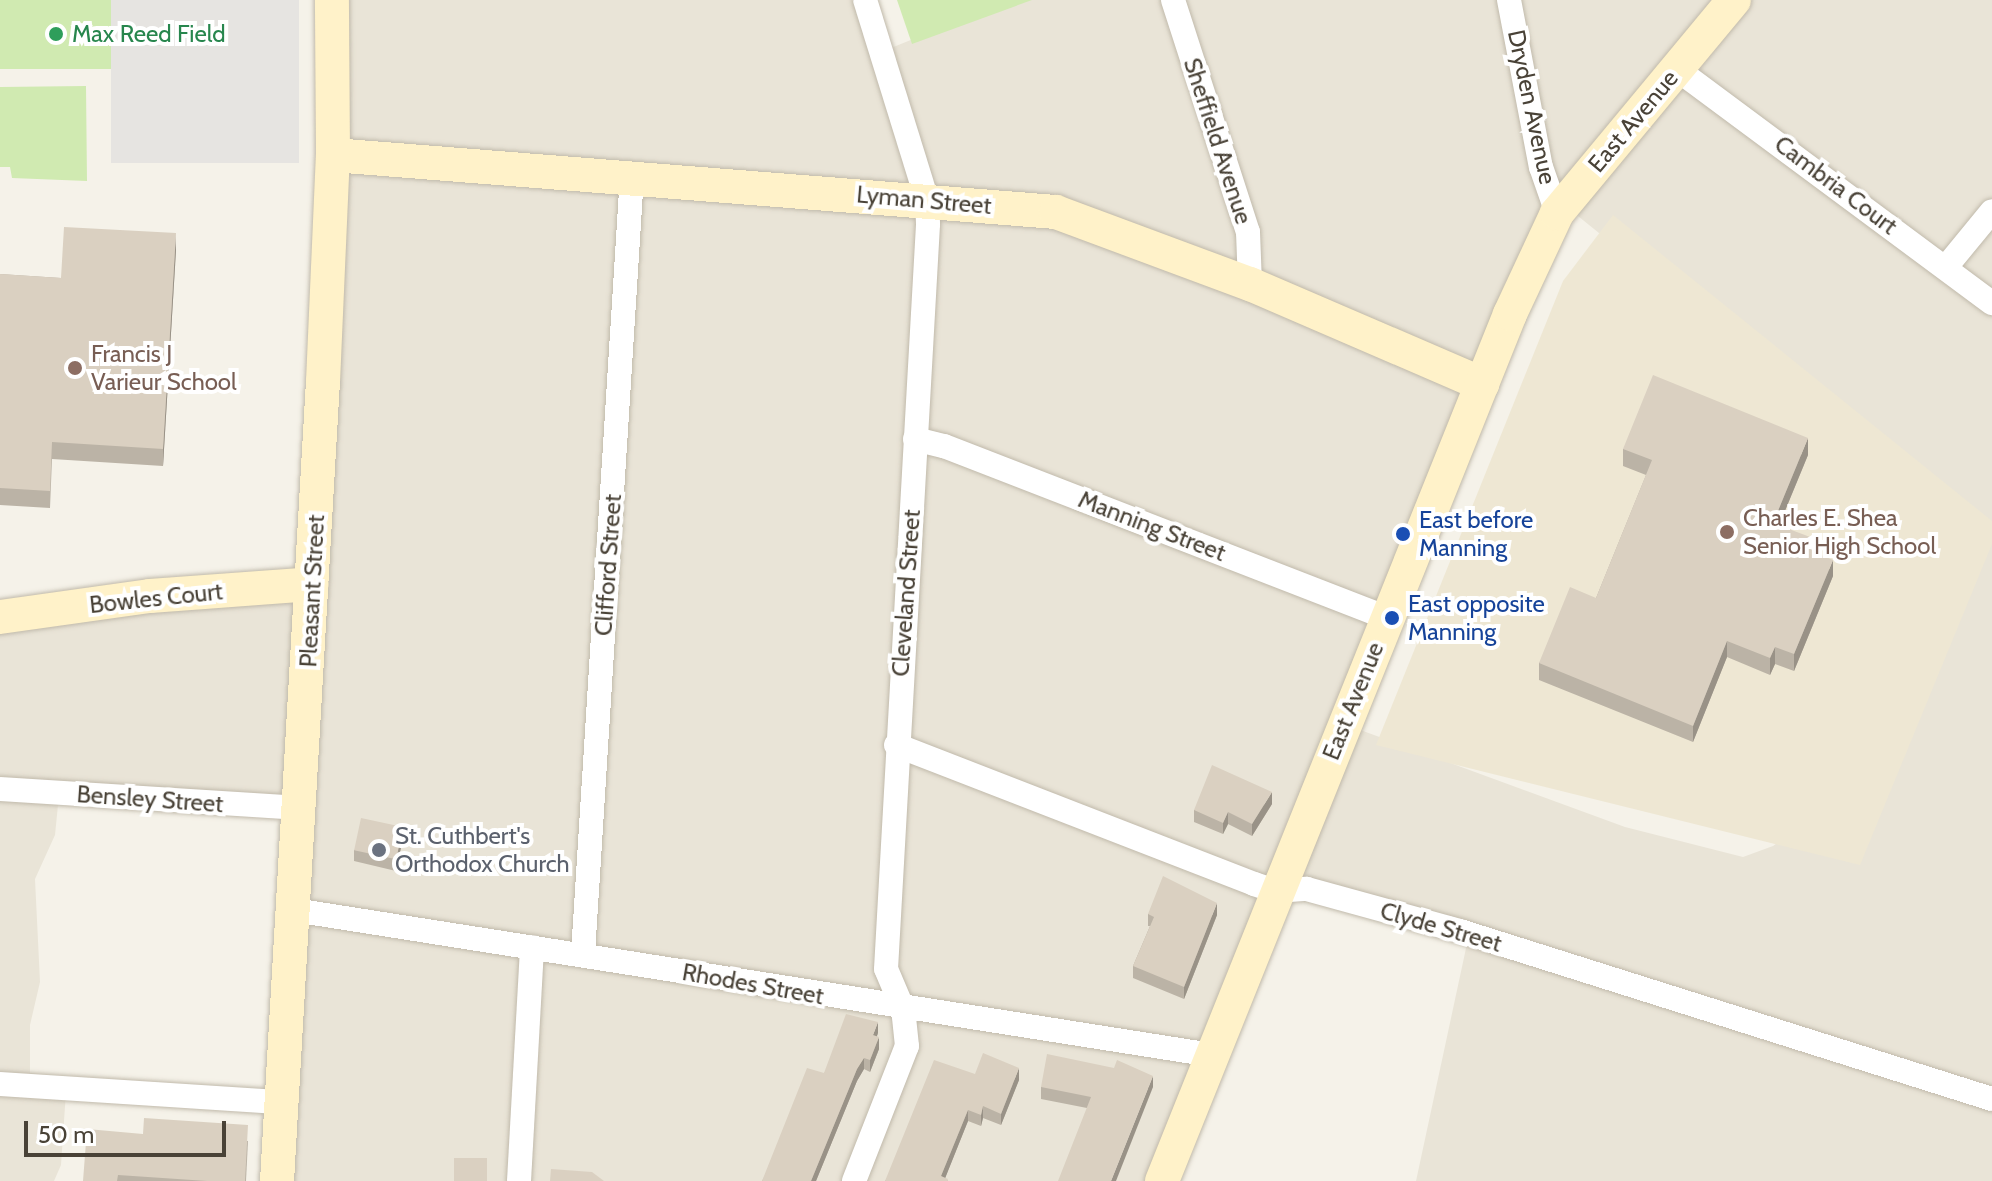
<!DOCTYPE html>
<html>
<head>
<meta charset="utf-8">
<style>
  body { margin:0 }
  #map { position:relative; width:1992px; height:1181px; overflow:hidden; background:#f5f2e9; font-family:Cabin,sans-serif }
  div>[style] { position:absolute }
  .residential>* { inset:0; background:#e9e4d7 }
  .education>* { inset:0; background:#eee7d3 }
  .green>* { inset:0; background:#d0eab1; transform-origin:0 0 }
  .parking>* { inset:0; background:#e6e4e1; transform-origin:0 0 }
  .roads { filter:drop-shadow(0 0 2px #c1baab) drop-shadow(0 0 2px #c1baab) }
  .street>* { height:24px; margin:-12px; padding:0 12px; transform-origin:12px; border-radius:12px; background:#fff }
  .secondary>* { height:34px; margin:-17px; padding:0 17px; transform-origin:17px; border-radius:17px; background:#fff2c9 }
  .wall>* { inset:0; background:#bbb3a6 }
  .shaded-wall>* { inset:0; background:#999287 }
  .building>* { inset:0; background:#dad0c1; transform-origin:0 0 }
  .dots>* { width:22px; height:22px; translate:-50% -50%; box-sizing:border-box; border:4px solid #fff; border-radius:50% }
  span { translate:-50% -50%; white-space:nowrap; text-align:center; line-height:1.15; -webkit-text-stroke:8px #fff; paint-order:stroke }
  .leisure-label { font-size:24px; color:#27864d }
  .left { translate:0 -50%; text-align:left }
  .street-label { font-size:24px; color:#494237 }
  .education-label { font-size:24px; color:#785e54 }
  .transit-label { font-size:24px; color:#164399 }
  .worship-label { font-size:24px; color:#5b616d }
  .scale { position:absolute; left:24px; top:1121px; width:202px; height:36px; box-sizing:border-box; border:4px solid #494237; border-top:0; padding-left:10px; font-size:24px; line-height:28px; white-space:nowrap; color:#494237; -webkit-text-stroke:6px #fff; paint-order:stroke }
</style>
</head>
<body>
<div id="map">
  <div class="residential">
    <div style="clip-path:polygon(evenodd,332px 0,864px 0,881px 52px,1010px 0,1992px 0,1992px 1181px,1416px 1181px,1468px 939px,1283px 885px,1162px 1181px,278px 1181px,297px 811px,60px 785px,55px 835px,35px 879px,40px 982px,30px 1025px,30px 1073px,67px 1077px,61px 1165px,54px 1181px,0 1181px,0 606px,303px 577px,332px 0,1568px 208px,1884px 463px,1829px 808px,1773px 846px,1743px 857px,1625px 827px,1344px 724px,1568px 208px)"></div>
  </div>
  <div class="education">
    <div style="clip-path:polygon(1613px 215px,1992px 521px,1992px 544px,1860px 865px,1376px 745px,1563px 281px)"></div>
  </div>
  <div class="green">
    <div style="left:0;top:0;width:111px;height:69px"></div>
    <div style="clip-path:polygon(897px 0,1032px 0,912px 44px)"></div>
    <div style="clip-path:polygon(86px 86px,87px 181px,12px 178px,10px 167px,0 167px,0 87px)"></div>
  </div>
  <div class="parking">
    <div style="left:111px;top:0;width:188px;height:163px"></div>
  </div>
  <div class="roads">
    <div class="street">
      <div style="left:1173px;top:0;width:244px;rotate:72.1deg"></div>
      <div style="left:1248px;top:232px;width:52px;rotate:87.8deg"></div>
      <div style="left:1509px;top:0;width:170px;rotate:79.2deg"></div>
      <div style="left:1541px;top:167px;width:49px;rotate:70.8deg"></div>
      <div style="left:1678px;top:70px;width:391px;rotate:36.6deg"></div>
      <div style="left:1946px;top:267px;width:72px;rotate:-50.6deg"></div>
      <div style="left:915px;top:439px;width:30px;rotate:14deg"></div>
      <div style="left:944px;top:446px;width:475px;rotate:21.2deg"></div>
      <div style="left:896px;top:745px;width:384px;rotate:21.2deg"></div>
      <div style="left:1254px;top:884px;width:22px;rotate:18deg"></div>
      <div style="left:1275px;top:891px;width:32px;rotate:-4deg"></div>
      <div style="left:1307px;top:889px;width:159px;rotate:15.4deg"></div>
      <div style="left:1460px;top:931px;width:558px;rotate:17.53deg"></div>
      <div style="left:0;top:789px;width:301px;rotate:3.6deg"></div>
      <div style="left:294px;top:910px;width:929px;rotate:8.98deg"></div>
      <div style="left:583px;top:954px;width:781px;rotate:-86.4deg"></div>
      <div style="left:0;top:1084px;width:282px;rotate:3.7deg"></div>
      <div style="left:519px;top:1181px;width:234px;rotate:-86.8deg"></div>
      <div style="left:854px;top:1181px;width:145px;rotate:-68.6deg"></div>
      <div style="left:907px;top:1046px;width:37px;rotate:-96deg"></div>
      <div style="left:903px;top:1009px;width:43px;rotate:-113deg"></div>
      <div style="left:886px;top:969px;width:746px;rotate:-86.77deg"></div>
      <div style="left:928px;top:224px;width:24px;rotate:-92deg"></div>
      <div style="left:927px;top:200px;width:209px;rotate:-107.2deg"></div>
    </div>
    <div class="secondary">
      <div style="left:333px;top:155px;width:725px;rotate:4.51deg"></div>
      <div style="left:1056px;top:212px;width:207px;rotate:20.4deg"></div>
      <div style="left:1250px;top:284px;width:253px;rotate:23.3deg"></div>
      <div style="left:0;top:617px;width:151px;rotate:-8deg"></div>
      <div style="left:150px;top:596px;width:162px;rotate:-4.2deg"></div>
      <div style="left:277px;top:1181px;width:800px;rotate:-86.71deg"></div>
      <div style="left:323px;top:382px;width:227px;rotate:-87.5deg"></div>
      <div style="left:333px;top:155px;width:155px;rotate:-90.4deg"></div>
      <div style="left:1162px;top:1181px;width:934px;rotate:-68.13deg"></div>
      <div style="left:1510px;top:314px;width:111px;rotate:-65deg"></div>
      <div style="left:1557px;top:213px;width:277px;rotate:-50.3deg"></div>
    </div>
  </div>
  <div class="wall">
    <div style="clip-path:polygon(176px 250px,163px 466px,52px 459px,50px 508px,0 505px,0 274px,61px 278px)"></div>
    <div style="clip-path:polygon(1623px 449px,1808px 455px,1779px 525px,1818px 553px,1833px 576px,1794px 671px,1775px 664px,1770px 675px,1727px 657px,1693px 742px,1539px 680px,1539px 663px,1596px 598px,1646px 475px,1623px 466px)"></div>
    <div style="clip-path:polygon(1272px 804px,1252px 836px,1228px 824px,1223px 834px,1194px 822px,1194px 810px)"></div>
    <div style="clip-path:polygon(403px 838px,396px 871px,354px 861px,354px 850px)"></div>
    <div style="clip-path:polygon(1148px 914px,1217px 915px,1184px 999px,1133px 978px,1133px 966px,1150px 926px,1148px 926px)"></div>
    <div style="clip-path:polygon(878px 1033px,877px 1036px,879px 1049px,870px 1072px,864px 1069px,857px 1081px,816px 1181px,762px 1181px,824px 1073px)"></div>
    <div style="clip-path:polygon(975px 1074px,1019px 1080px,1001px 1125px,983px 1118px,981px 1126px,968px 1121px,945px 1178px,948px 1181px,885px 1181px)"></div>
    <div style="clip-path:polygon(1041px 1087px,1153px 1087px,1087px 1108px,1041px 1099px)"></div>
    <div style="clip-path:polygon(143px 1134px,248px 1141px,246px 1181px,83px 1181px)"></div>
  </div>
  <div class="shaded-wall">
    <div style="clip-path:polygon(176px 233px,176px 250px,163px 466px,163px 449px)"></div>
    <div style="clip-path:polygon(1808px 438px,1808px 455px,1773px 540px,1773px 523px)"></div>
    <div style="clip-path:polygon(1818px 540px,1818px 557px,1814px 552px)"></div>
    <div style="clip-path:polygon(1833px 560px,1833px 576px,1794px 671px,1794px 654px)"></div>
    <div style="clip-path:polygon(1727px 641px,1727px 657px,1693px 742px,1693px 726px)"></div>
    <div style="clip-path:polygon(1775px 647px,1775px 664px,1770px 675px,1770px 658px)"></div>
    <div style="clip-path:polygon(1272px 792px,1272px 804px,1252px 836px,1252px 824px)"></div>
    <div style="clip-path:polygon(1228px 812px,1228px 824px,1223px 834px,1223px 823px)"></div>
    <div style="clip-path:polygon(403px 827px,403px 838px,396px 871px,396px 859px)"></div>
    <div style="clip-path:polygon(1217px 903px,1217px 915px,1184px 999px,1184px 987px)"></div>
    <div style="clip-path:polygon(878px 1022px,878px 1033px,873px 1046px,873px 1035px)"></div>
    <div style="clip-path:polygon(879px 1037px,879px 1049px,870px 1072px,870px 1060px)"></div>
    <div style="clip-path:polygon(864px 1058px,864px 1069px,857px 1081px,816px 1181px,811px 1181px,857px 1069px)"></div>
    <div style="clip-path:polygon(1019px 1068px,1019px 1080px,1001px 1125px,1001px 1114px)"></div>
    <div style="clip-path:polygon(1153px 1076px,1153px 1087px,1116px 1181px,1111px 1181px)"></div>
    <div style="clip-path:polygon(983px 1106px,983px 1118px,981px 1126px,981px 1115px)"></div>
    <div style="clip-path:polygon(968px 1110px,968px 1121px,944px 1181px,941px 1176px)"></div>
  </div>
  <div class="building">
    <div style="clip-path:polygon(64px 227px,176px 233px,163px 449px,52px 442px,50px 491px,0 488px,0 274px,61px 278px)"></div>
    <div style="clip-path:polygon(1653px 375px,1808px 438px,1773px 523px,1818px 540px,1814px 552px,1833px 560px,1794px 654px,1775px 647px,1770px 658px,1727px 641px,1693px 726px,1539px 663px,1570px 587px,1596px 598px,1652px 460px,1623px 449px)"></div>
    <div style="clip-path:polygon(1212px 765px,1272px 792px,1252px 824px,1228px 812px,1223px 823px,1194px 810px)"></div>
    <div style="left:361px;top:818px;width:43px;height:33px;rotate:12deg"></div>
    <div style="clip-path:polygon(1163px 876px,1217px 903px,1184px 987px,1133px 966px,1154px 917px,1148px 914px)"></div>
    <div style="clip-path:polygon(846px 1014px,878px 1022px,873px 1035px,879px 1037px,870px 1060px,864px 1058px,857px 1069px,811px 1181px,762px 1181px,807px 1068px,824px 1073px)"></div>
    <div style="clip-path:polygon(983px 1053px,1019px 1068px,1001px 1114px,983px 1106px,981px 1115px,968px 1110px,941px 1176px,948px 1179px,947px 1181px,885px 1181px,934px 1060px,975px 1074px)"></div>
    <div style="clip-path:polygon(1047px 1054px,1114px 1068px,1117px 1060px,1153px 1076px,1111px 1181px,1058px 1181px,1091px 1097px,1041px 1087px)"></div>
    <div style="clip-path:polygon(144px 1118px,248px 1125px,245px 1181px,207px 1181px,118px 1175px,117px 1181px,83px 1181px,87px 1129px,143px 1134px)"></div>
    <div style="left:454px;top:1158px;width:33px;height:23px"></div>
    <div style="clip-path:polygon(551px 1169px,592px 1172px,604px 1181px,550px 1181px)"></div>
  </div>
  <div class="dots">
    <div style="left:56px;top:34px;background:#2e9e5b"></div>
    <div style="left:75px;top:368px;background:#8d6e63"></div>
    <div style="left:1727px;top:532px;background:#8d6e63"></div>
    <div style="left:1403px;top:534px;background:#1a4fb4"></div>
    <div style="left:1392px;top:618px;background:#1a4fb4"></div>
    <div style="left:379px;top:850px;background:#6b7280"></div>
  </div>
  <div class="leisure-label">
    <span class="left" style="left:72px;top:34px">Max Reed Field</span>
  </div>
  <div class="street-label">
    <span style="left:1532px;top:107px;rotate:78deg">Dryden Avenue</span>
    <span style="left:1633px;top:121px;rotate:-50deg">East Avenue</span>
    <span style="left:1218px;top:141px;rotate:72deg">Sheffield Avenue</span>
    <span style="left:1836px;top:185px;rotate:37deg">Cambria Court</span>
    <span style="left:924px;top:200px;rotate:5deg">Lyman Street</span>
    <span style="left:1152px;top:526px;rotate:21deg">Manning Street</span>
    <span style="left:608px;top:565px;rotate:-86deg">Clifford Street</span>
    <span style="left:312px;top:591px;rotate:-87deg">Pleasant Street</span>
    <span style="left:906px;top:593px;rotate:-86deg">Cleveland Street</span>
    <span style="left:156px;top:598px;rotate:-6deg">Bowles Court</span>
    <span style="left:1353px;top:701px;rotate:-68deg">East Avenue</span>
    <span style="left:150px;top:799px;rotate:4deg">Bensley Street</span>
    <span style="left:1441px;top:927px;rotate:16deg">Clyde Street</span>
    <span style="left:753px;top:984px;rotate:10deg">Rhodes Street</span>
  </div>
  <div class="education-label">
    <span class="left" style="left:91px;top:368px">Francis J<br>Varieur School</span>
    <span class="left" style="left:1743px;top:532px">Charles E. Shea<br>Senior High School</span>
  </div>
  <div class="transit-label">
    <span class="left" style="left:1419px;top:534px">East before<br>Manning</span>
    <span class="left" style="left:1408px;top:618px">East opposite<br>Manning</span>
  </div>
  <div class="worship-label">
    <span class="left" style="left:395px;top:850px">St. Cuthbert's<br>Orthodox Church</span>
  </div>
  <div class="scale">50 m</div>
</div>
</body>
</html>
